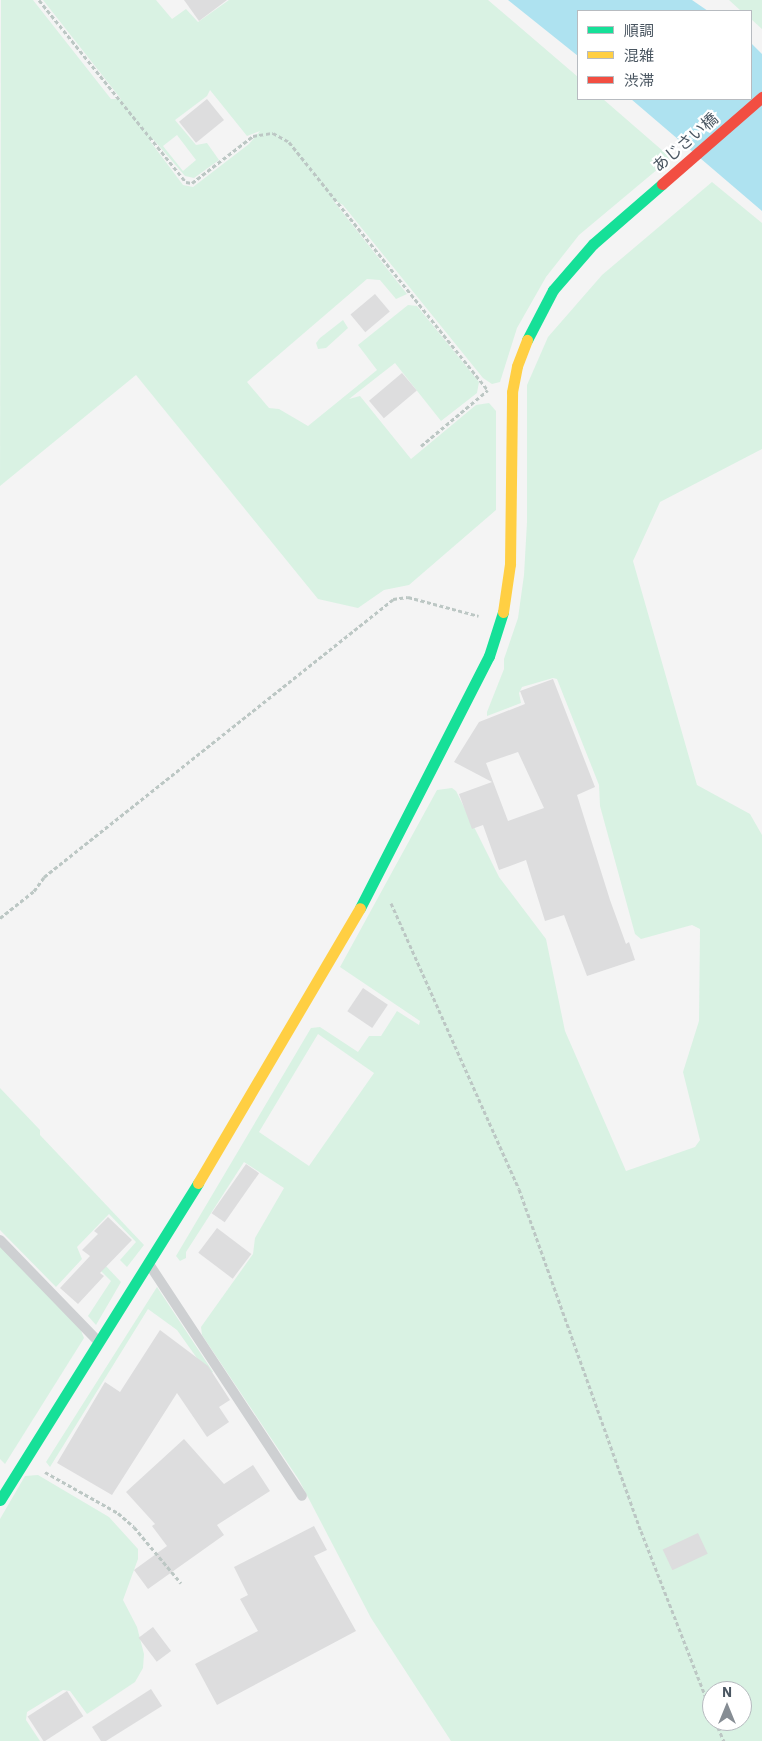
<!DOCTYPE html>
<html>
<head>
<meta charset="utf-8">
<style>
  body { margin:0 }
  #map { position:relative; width:762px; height:1741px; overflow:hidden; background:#f4f4f4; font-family:"IBM Plex Sans","Noto Sans JP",sans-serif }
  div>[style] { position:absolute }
  .green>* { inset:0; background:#d9f2e3 }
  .water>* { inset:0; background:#aee2f0 }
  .building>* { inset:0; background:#ddddde; transform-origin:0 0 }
  .path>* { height:3px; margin-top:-1.5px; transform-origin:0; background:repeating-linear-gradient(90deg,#bcc7c4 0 4px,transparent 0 6.5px) }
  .lane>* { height:10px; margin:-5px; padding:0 5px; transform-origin:5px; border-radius:5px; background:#ced0d2 }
  .fast>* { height:11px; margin:-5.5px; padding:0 5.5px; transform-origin:5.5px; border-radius:5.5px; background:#16e098 }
  .slow>* { height:11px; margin:-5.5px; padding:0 5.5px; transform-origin:5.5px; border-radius:5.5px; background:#ffcf43 }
  .jam>* { height:11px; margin:-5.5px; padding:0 5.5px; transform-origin:5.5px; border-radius:5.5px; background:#f24e42 }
  span { translate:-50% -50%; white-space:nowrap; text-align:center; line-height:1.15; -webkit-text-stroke:4.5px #fff; paint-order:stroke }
  .street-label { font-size:16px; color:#4a5661 }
  .legend { position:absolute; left:577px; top:10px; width:175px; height:90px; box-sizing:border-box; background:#fff; border:1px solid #b7bbc0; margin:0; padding:6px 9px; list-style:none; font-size:15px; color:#4a5661 }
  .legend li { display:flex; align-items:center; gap:10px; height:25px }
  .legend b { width:25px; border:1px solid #b7bbc0 }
  .north { position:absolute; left:702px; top:1681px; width:50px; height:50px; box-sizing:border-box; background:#fff; border:1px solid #b7bbc0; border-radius:50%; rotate:0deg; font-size:14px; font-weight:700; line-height:20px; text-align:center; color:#4a5661 }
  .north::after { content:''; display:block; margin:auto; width:18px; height:22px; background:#868d94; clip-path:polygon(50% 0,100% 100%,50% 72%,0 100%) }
</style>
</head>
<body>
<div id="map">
  <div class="green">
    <div style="clip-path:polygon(evenodd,1px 0,33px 0,111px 99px,121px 99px,43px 0,156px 0,172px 19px,186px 9px,198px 22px,229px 0,488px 0,578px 77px,578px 99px,603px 99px,671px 158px,579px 235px,546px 277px,517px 328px,500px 382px,492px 384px,483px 378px,343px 205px,332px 199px,407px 294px,396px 299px,380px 280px,367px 279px,247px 382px,269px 408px,279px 409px,308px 426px,377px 370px,358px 345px,408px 305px,417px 306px,479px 382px,477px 393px,441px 421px,395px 363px,349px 399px,360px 396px,411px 459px,476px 405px,489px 403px,496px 411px,496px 510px,409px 585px,384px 590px,358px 608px,318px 599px,136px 375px,0 486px,1px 0,210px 90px,247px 136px,260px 131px,249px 144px,193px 187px,183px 185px,150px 141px,153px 139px,185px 176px,194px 178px,219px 160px,207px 143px,196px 145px,175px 120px,207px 96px,210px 90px,1px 0,177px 135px,196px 160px,183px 171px,163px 146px,177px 135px)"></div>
    <div style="clip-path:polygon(729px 0,762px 0,762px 29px,751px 19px,751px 11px,741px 11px)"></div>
    <div style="clip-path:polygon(evenodd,712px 182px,762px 223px,762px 449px,660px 502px,633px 561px,697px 785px,750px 814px,762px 835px,762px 1741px,451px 1741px,371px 1618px,299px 1480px,202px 1335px,201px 1327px,253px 1254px,255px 1238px,284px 1188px,244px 1162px,186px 1252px,186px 1258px,180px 1261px,176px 1256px,311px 1028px,320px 1027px,358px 1052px,369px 1036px,381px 1036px,397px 1011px,419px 1025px,420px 1021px,340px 967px,437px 790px,452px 788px,456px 791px,499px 877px,546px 939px,565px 1031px,626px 1171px,695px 1147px,700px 1140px,683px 1072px,699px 1021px,700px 929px,692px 925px,641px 939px,635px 934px,600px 806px,599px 785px,557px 679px,553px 678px,522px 687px,519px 693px,521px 703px,487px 716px,487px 712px,504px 669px,504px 659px,518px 618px,524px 575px,527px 522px,527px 385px,548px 337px,602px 275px,712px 182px,318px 1034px,374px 1073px,309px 1166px,259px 1132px,318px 1034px,712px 182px,712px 1691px,742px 1691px,742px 1721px,712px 1721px,712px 1691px)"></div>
    <div style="clip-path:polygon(343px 320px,348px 328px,326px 348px,318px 349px,316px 343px,320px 338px)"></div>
    <div style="clip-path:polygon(0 1088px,40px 1130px,40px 1135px,144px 1245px,127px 1267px,120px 1260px,136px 1242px,109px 1214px,77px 1247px,82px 1259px,56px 1287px,0 1230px)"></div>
    <div style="clip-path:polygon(0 1245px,80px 1328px,84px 1338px,5px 1464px,0 1459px)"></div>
    <div style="clip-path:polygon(105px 1265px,121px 1282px,96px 1325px,88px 1316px,111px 1281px,99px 1269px)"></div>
    <div style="clip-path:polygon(157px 1287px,213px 1372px,209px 1375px,177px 1330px,148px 1309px,50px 1467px,46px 1462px)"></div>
    <div style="clip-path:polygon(38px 1475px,109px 1517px,138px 1549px,138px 1559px,123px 1600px,137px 1627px,144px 1654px,143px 1668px,135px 1682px,87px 1714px,70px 1691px,63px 1690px,27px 1712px,26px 1720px,40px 1741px,0 1741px,0 1519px,25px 1476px)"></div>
  </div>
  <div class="water">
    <div style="clip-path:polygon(508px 0,692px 0,708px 11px,578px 11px,578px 56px)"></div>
    <div style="clip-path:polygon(751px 43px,762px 54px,762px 211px,631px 99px,751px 99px)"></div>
  </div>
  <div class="building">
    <div style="clip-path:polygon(184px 0,227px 0,199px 21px)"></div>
    <div style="left:207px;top:99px;width:27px;height:36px;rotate:51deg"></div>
    <div style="left:375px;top:294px;width:23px;height:32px;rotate:50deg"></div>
    <div style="left:402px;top:373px;width:23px;height:43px;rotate:50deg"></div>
    <div style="clip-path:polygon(evenodd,553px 679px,595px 787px,577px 795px,610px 900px,626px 944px,629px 942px,635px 960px,587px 976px,564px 915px,545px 921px,526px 860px,499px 870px,483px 825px,472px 829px,459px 794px,492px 782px,454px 762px,479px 722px,525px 704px,520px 691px,553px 679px,518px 752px,544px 808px,508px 821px,486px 763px,518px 752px)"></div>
    <div style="left:363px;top:988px;width:30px;height:28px;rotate:34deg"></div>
    <div style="left:246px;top:1164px;width:16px;height:60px;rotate:35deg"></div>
    <div style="clip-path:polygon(108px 1217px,132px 1240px,100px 1273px,104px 1276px,78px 1304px,60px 1288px,90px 1256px,82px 1250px,98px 1234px,94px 1231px)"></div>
    <div style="left:217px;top:1228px;width:43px;height:31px;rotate:37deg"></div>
    <div style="clip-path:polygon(160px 1330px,208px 1366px,230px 1400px,219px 1407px,229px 1422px,207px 1437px,177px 1393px,112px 1495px,57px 1463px,105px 1382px,120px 1392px)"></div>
    <div style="clip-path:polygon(184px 1439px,224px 1484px,253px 1465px,270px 1491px,217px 1525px,224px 1535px,148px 1589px,134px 1570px,167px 1546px,152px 1526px,155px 1524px,126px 1492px)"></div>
    <div style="clip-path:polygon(314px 1526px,327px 1550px,314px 1556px,356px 1631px,217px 1705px,195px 1664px,258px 1631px,240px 1599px,248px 1595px,234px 1567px)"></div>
    <div style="left:698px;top:1533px;width:23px;height:39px;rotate:65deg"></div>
    <div style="left:153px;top:1627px;width:30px;height:18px;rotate:53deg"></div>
    <div style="clip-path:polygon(151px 1689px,162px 1706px,106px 1741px,101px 1741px,92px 1727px)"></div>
    <div style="left:67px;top:1691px;width:30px;height:47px;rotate:57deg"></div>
  </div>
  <div class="path">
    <div style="left:39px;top:0;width:234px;rotate:51.1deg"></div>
    <div style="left:186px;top:182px;width:6px;rotate:9deg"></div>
    <div style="left:192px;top:183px;width:77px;rotate:-37.6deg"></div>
    <div style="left:253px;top:136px;width:20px;rotate:-9deg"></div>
    <div style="left:273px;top:133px;width:18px;rotate:29deg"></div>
    <div style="left:289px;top:142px;width:318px;rotate:51.3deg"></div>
    <div style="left:421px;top:446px;width:87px;rotate:-39.9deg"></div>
    <div style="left:391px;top:903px;width:313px;rotate:65.9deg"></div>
    <div style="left:519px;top:1189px;width:363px;rotate:70.4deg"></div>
    <div style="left:641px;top:1531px;width:195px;rotate:68.7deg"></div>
    <div style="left:0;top:918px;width:43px;rotate:-38.5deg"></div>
    <div style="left:34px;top:891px;width:17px;rotate:-54deg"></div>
    <div style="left:44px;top:877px;width:446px;rotate:-38.5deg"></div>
    <div style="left:393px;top:599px;width:15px;rotate:-8deg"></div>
    <div style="left:408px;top:597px;width:73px;rotate:15deg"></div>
    <div style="left:45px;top:1472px;width:84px;rotate:29.3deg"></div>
    <div style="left:118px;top:1513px;width:21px;rotate:41deg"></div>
    <div style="left:134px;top:1527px;width:73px;rotate:50deg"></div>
    <div style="left:715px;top:1721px;width:22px;rotate:66deg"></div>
  </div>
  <div class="lane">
    <div style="left:0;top:1240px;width:142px;rotate:45.9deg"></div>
    <div style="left:151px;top:1267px;width:274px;rotate:56.6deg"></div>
  </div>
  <div class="fast">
    <div style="left:527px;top:340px;width:56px;rotate:-62.5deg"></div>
    <div style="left:553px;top:290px;width:61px;rotate:-49deg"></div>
    <div style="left:593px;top:244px;width:91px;rotate:-41deg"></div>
    <div style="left:360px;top:908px;width:283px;rotate:-62.9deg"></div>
    <div style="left:489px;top:656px;width:46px;rotate:-72.3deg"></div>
    <div style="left:0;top:1500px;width:374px;rotate:-58deg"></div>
  </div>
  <div class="slow">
    <div style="left:503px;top:612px;width:49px;rotate:-81.7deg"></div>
    <div style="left:510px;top:564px;width:172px;rotate:-89.3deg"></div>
    <div style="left:512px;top:392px;width:26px;rotate:-79deg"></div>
    <div style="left:517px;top:366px;width:28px;rotate:-69deg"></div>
    <div style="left:198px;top:1183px;width:319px;rotate:-59.5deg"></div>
  </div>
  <div class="jam">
    <div style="left:662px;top:184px;width:133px;rotate:-41deg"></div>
  </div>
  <div class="street-label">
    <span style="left:685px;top:142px;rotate:-41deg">あじさい橋</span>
  </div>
  <ul class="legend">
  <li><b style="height:6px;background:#16e098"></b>順調</li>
  <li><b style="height:6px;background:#ffcf43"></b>混雑</li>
  <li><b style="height:6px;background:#f24e42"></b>渋滞</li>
  </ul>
  <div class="north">N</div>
</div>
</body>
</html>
